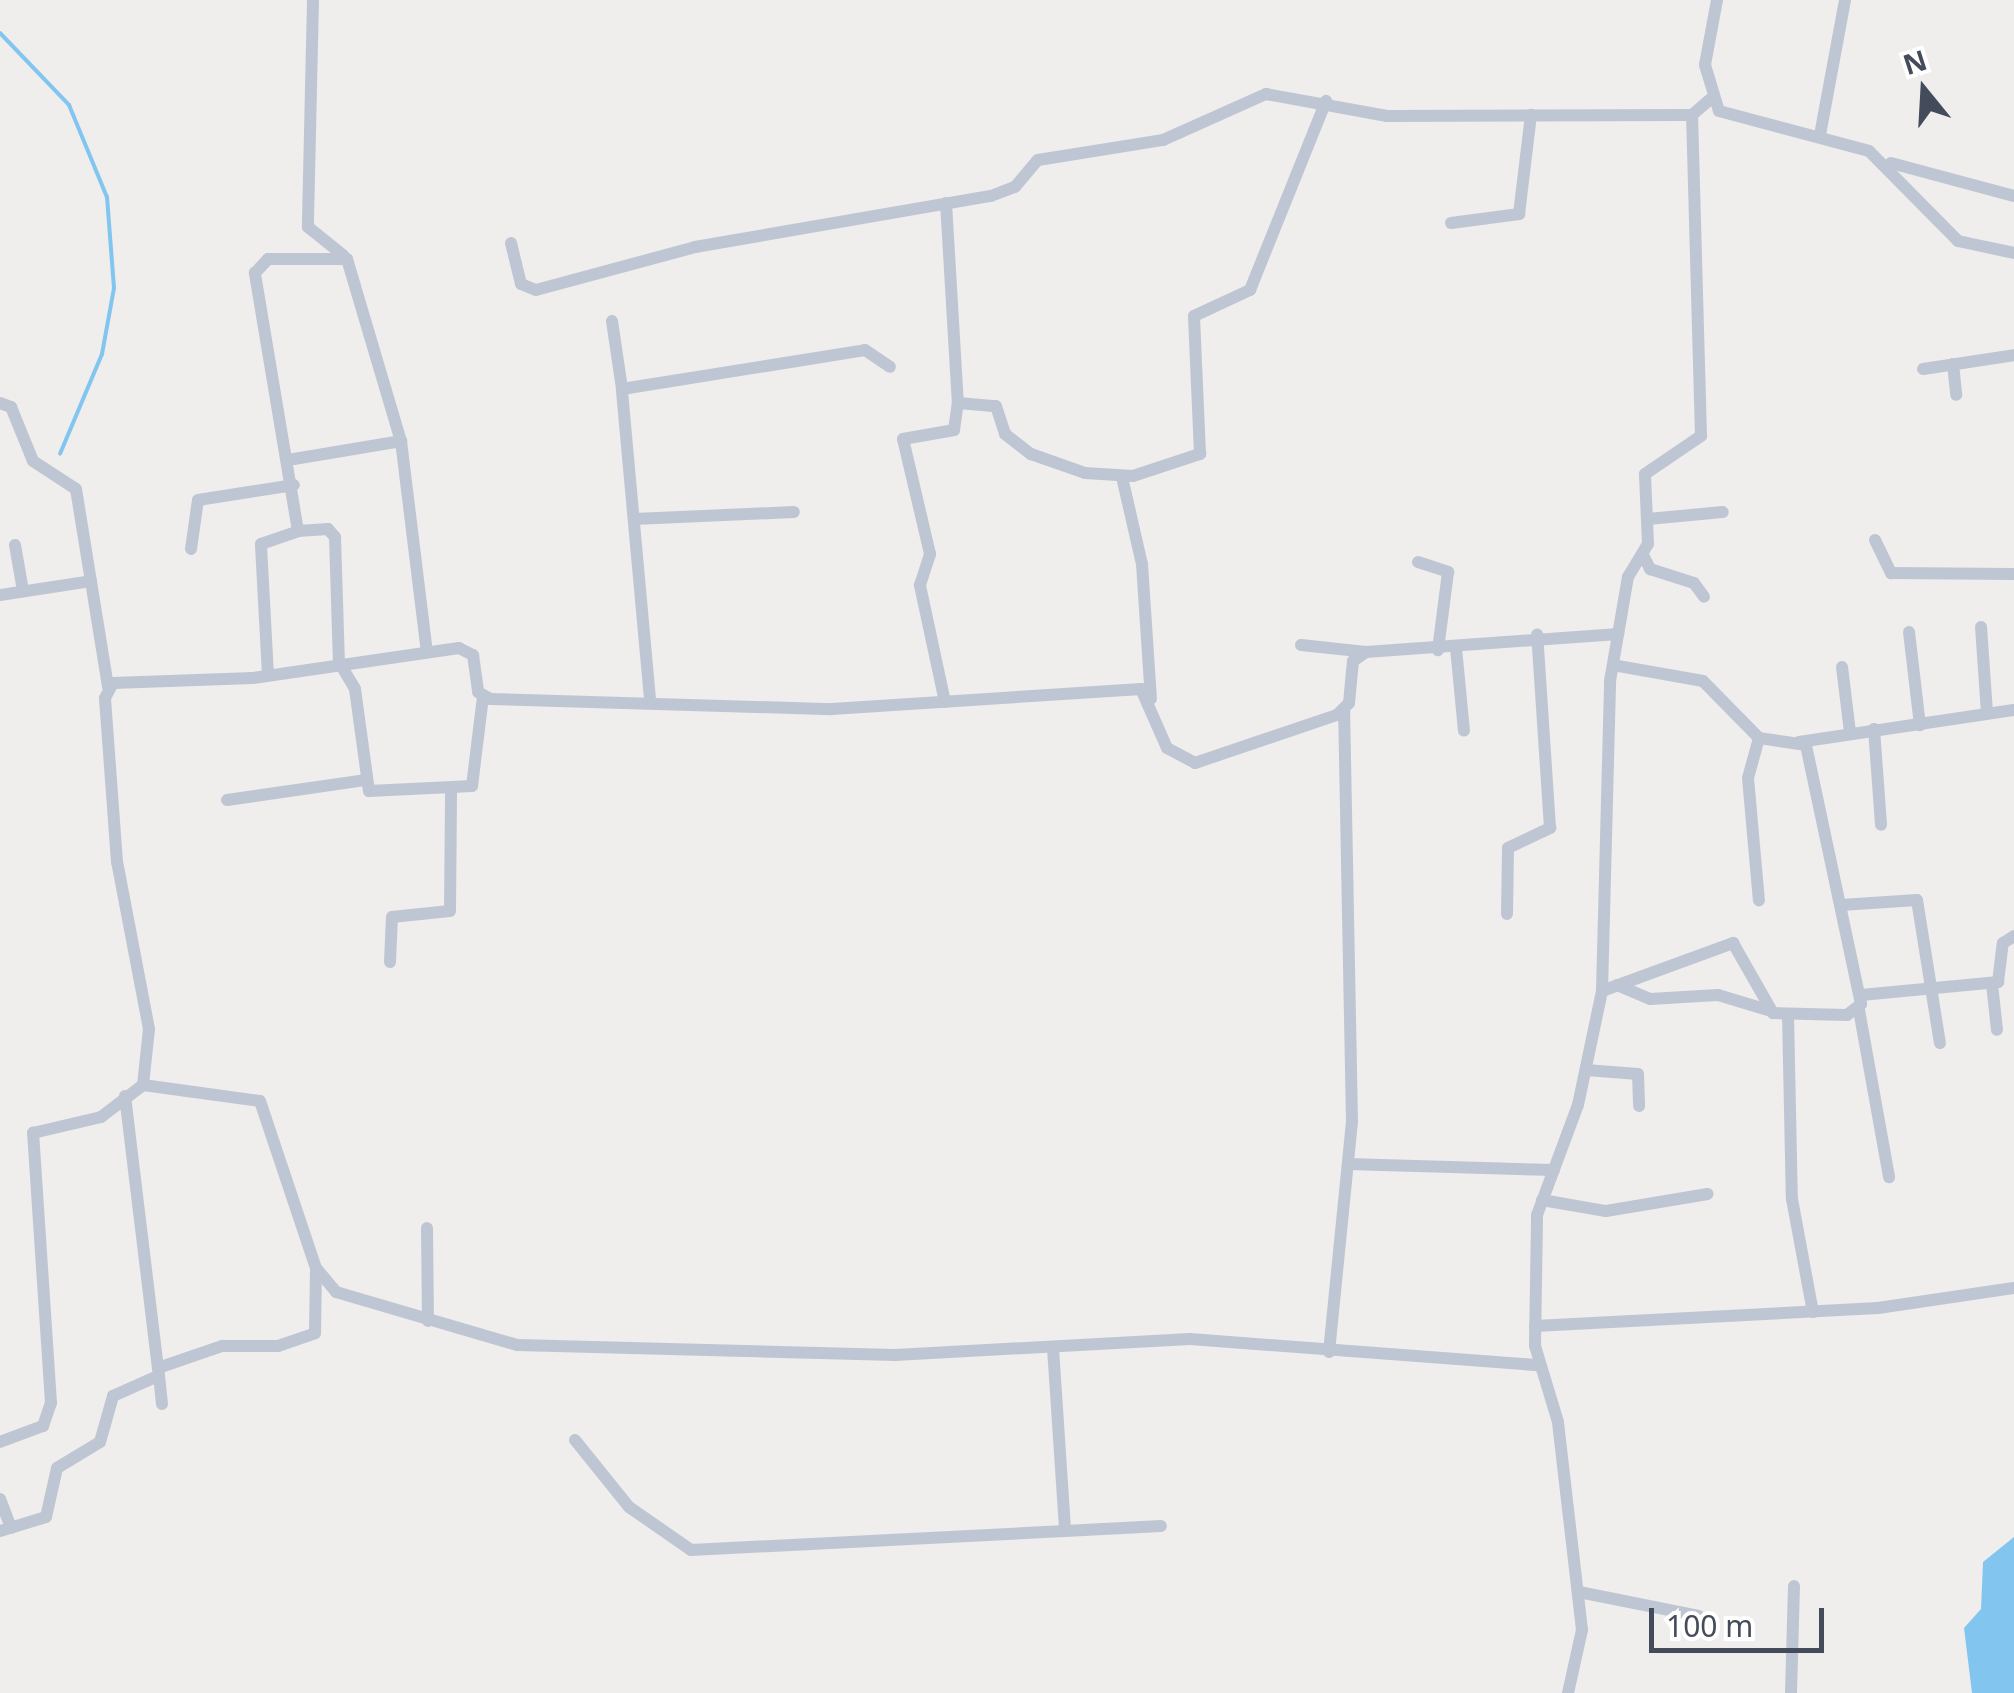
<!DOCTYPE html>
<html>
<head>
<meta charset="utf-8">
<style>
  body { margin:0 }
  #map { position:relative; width:2014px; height:1693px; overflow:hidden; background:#f0eded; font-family:"Noto Sans",sans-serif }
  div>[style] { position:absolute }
  .water>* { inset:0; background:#82c6f0 }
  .stream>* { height:4px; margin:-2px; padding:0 2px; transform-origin:2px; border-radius:2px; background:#82c6f0 }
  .minor>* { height:12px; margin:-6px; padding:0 6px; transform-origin:6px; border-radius:6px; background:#bfc6d3 }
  span { translate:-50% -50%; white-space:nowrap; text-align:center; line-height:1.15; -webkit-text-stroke:8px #fff; paint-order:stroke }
  .north { position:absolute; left:1874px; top:40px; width:100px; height:100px; -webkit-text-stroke:8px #fff; paint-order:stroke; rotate:342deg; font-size:28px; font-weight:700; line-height:40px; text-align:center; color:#444c5b }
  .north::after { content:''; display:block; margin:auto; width:35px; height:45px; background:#444c5b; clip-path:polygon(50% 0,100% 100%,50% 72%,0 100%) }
  .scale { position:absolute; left:1649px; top:1608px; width:175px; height:45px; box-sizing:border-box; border:5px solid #444c5b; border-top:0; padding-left:12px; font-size:30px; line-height:35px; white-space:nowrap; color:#444c5b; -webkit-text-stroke:8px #fff; paint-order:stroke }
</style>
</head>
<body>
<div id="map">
  <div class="water">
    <div style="clip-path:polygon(2014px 1537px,2014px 1693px,1972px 1693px,1964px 1628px,1981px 1609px,1983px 1562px)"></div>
  </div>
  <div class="stream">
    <div style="left:0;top:33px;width:100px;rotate:46.2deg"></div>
    <div style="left:69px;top:105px;width:100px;rotate:67.6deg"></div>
    <div style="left:107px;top:197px;width:91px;rotate:85.6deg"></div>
    <div style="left:114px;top:288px;width:67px;rotate:100.3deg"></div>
    <div style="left:102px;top:354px;width:108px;rotate:112.8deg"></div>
  </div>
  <div class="minor">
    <div style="left:313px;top:0;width:227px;rotate:91.3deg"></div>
    <div style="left:308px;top:227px;width:45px;rotate:38.7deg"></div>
    <div style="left:1717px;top:0;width:66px;rotate:100.5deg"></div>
    <div style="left:1705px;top:65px;width:48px;rotate:73.1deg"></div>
    <div style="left:1719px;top:111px;width:155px;rotate:14.9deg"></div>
    <div style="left:1869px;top:151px;width:127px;rotate:45.3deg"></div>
    <div style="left:1958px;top:241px;width:57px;rotate:12.1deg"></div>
    <div style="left:1820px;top:135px;width:137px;rotate:-79.5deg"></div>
    <div style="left:1891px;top:163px;width:127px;rotate:15deg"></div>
    <div style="left:946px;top:203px;width:200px;rotate:86.6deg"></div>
    <div style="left:1451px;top:223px;width:69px;rotate:-7.5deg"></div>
    <div style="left:1519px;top:214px;width:100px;rotate:-83.1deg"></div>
    <div style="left:511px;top:243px;width:42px;rotate:76.3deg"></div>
    <div style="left:521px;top:284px;width:16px;rotate:22deg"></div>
    <div style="left:536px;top:290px;width:165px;rotate:-15.1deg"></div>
    <div style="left:695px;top:247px;width:300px;rotate:-9.8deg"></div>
    <div style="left:991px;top:196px;width:26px;rotate:-21deg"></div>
    <div style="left:1015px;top:187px;width:35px;rotate:-50deg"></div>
    <div style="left:1038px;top:160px;width:127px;rotate:-9.1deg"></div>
    <div style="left:1163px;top:140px;width:113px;rotate:-24.1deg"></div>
    <div style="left:1266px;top:94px;width:123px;rotate:10.3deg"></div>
    <div style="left:1387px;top:116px;width:305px;rotate:-0.2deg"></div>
    <div style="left:612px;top:321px;width:69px;rotate:81.6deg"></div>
    <div style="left:1953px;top:364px;width:31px;rotate:84deg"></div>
    <div style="left:1923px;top:369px;width:92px;rotate:-8.7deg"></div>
    <div style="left:0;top:403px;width:12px;rotate:20deg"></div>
    <div style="left:11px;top:407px;width:58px;rotate:67.8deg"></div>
    <div style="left:33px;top:461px;width:51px;rotate:33.1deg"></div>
    <div style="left:76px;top:489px;width:201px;rotate:80.8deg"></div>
    <div style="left:288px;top:460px;width:115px;rotate:-9.5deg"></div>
    <div style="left:1122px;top:477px;width:89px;rotate:77.1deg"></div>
    <div style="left:1142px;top:564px;width:135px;rotate:86.2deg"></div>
    <div style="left:634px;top:519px;width:160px;rotate:-2.5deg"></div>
    <div style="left:1648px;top:519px;width:75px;rotate:-5.3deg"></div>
    <div style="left:298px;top:531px;width:30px;rotate:-4deg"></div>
    <div style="left:328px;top:529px;width:11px;rotate:49deg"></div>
    <div style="left:335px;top:537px;width:125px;rotate:88.2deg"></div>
    <div style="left:339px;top:662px;width:31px;rotate:59deg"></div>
    <div style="left:355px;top:689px;width:103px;rotate:82.2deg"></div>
    <div style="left:369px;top:791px;width:103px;rotate:-2.8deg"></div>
    <div style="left:472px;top:786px;width:90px;rotate:-83deg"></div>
    <div style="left:1875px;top:540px;width:37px;rotate:64deg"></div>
    <div style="left:1891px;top:573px;width:123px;rotate:0.5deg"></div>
    <div style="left:15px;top:545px;width:47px;rotate:80.1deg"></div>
    <div style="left:191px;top:549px;width:49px;rotate:-81.9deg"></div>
    <div style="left:198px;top:500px;width:97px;rotate:-8.9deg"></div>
    <div style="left:1643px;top:555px;width:16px;rotate:63deg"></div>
    <div style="left:1650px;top:569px;width:46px;rotate:17.7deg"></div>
    <div style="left:1694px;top:583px;width:17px;rotate:54deg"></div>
    <div style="left:1418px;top:562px;width:32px;rotate:18deg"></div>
    <div style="left:1448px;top:572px;width:79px;rotate:97.3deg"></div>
    <div style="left:0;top:595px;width:92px;rotate:-8.7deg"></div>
    <div style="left:1981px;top:627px;width:86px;rotate:86deg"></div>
    <div style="left:1909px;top:632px;width:94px;rotate:83.3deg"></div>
    <div style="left:1301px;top:645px;width:65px;rotate:6.1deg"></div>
    <div style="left:1456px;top:648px;width:83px;rotate:84.5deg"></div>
    <div style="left:1842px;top:667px;width:65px;rotate:83deg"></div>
    <div style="left:268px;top:675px;width:131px;rotate:-93.1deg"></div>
    <div style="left:261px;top:544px;width:39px;rotate:-19deg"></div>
    <div style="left:298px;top:531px;width:262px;rotate:-99.5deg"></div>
    <div style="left:255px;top:273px;width:19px;rotate:-47deg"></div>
    <div style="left:268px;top:259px;width:79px"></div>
    <div style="left:347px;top:259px;width:190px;rotate:73.5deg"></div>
    <div style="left:401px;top:441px;width:213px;rotate:83deg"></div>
    <div style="left:650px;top:699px;width:311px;rotate:-95.2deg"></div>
    <div style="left:622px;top:389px;width:246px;rotate:-9.1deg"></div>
    <div style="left:865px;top:350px;width:30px;rotate:34deg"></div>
    <div style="left:945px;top:702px;width:120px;rotate:-102.1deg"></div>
    <div style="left:920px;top:585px;width:33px;rotate:-72deg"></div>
    <div style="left:930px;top:554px;width:118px;rotate:-103.2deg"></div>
    <div style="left:903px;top:439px;width:52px;rotate:-10deg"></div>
    <div style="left:954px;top:430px;width:27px;rotate:-82deg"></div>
    <div style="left:958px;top:403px;width:38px;rotate:5deg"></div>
    <div style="left:996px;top:406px;width:29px;rotate:72deg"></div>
    <div style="left:1005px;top:434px;width:33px;rotate:38deg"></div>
    <div style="left:1031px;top:454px;width:57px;rotate:19.4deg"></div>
    <div style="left:1085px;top:473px;width:48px;rotate:3.6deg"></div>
    <div style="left:1133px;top:476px;width:71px;rotate:-18.2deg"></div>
    <div style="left:1200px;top:454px;width:138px;rotate:-92.5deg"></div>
    <div style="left:1194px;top:316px;width:62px;rotate:-24.9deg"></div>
    <div style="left:1250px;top:290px;width:204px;rotate:-68.1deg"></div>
    <div style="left:1874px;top:729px;width:96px;rotate:85.8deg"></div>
    <div style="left:1759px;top:738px;width:41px;rotate:105.4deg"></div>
    <div style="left:1748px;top:778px;width:123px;rotate:84.9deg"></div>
    <div style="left:1799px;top:742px;width:217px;rotate:-8.5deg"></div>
    <div style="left:227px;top:800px;width:139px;rotate:-8.2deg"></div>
    <div style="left:1841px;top:905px;width:76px;rotate:-3.8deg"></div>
    <div style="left:1917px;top:900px;width:145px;rotate:80.9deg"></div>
    <div style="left:1507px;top:914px;width:66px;rotate:-89.1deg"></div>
    <div style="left:1508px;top:848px;width:47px;rotate:-25.5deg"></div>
    <div style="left:1550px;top:828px;width:194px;rotate:-93.8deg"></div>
    <div style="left:390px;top:962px;width:45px;rotate:-87.5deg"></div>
    <div style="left:392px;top:917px;width:58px;rotate:-5.9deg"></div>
    <div style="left:450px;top:911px;width:122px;rotate:-89.5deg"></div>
    <div style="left:1992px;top:984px;width:46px;rotate:83.8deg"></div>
    <div style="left:1617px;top:985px;width:36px;rotate:23deg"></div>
    <div style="left:1650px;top:999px;width:68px;rotate:-3.4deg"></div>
    <div style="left:1718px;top:995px;width:52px;rotate:16.7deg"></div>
    <div style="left:1602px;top:991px;width:140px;rotate:-20.1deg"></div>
    <div style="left:1733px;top:943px;width:81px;rotate:60.3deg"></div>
    <div style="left:1773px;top:1013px;width:74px;rotate:1.5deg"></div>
    <div style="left:1847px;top:1015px;width:18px;rotate:-38deg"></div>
    <div style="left:1861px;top:1004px;width:265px;rotate:-102deg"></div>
    <div style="left:1806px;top:745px;width:48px;rotate:-171.5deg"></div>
    <div style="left:1759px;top:738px;width:80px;rotate:-134.5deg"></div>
    <div style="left:1703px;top:681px;width:91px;rotate:-169.9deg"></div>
    <div style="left:1861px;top:995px;width:138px;rotate:-5.4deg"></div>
    <div style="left:1998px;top:982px;width:39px;rotate:-83deg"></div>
    <div style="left:2003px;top:943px;width:13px;rotate:-32deg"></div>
    <div style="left:1859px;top:1010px;width:170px;rotate:79.8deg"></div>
    <div style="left:1788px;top:1015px;width:184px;rotate:88.8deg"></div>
    <div style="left:1792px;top:1199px;width:115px;rotate:79.5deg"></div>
    <div style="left:1586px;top:1070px;width:52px;rotate:4.4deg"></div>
    <div style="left:1638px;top:1074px;width:32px;rotate:88deg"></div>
    <div style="left:143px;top:1085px;width:56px;rotate:-83.9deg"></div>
    <div style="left:149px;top:1029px;width:170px;rotate:-100.8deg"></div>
    <div style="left:117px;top:862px;width:164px;rotate:-94.2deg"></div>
    <div style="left:105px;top:698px;width:17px;rotate:-62deg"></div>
    <div style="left:113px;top:683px;width:140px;rotate:-2deg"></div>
    <div style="left:253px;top:678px;width:208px;rotate:-8.3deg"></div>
    <div style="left:459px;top:648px;width:16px;rotate:27deg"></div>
    <div style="left:473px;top:655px;width:37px;rotate:82deg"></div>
    <div style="left:478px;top:692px;width:14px;rotate:30deg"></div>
    <div style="left:490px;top:699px;width:342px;rotate:1.7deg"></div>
    <div style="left:832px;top:709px;width:310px;rotate:-3.7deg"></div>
    <div style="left:1141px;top:689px;width:64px;rotate:66.2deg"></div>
    <div style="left:1167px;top:748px;width:32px;rotate:28deg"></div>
    <div style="left:1195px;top:763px;width:150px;rotate:-18.7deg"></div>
    <div style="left:1337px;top:715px;width:17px;rotate:-45deg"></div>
    <div style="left:1349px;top:703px;width:42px;rotate:-84.6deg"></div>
    <div style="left:1353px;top:661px;width:16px;rotate:-35deg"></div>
    <div style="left:1366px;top:652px;width:253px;rotate:-4.1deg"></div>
    <div style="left:125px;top:1096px;width:274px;rotate:83.1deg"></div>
    <div style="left:1348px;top:1164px;width:206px;rotate:1.7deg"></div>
    <div style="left:1542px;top:1200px;width:65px;rotate:9.8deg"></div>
    <div style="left:1606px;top:1211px;width:103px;rotate:-9.5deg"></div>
    <div style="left:427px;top:1228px;width:93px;rotate:89.4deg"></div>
    <div style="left:1535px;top:1326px;width:343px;rotate:-3deg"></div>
    <div style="left:1878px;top:1308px;width:137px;rotate:-8.4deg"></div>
    <div style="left:1053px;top:1348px;width:183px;rotate:86.2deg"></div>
    <div style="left:1065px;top:1531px;width:96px;rotate:-3deg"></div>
    <div style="left:1329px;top:1352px;width:231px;rotate:-84.3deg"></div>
    <div style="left:1352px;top:1122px;width:412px;rotate:-91.1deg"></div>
    <div style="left:162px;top:1404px;width:36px;rotate:-96deg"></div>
    <div style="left:158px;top:1368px;width:68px;rotate:-19deg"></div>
    <div style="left:222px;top:1346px;width:56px"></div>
    <div style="left:278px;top:1346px;width:39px;rotate:-19deg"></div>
    <div style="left:315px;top:1333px;width:65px;rotate:-89.1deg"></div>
    <div style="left:575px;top:1440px;width:86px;rotate:51.1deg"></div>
    <div style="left:629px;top:1507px;width:75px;rotate:34.7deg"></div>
    <div style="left:691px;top:1550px;width:374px;rotate:-2.9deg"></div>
    <div style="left:0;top:1442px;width:46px;rotate:-20.4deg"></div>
    <div style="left:43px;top:1426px;width:24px;rotate:-71deg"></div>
    <div style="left:51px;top:1403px;width:271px;rotate:-93.8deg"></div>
    <div style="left:33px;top:1133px;width:70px;rotate:-13.2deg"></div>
    <div style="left:101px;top:1117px;width:53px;rotate:-37.3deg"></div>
    <div style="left:143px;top:1085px;width:118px;rotate:7.8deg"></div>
    <div style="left:260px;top:1101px;width:176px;rotate:71.5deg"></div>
    <div style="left:316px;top:1268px;width:31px;rotate:50deg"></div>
    <div style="left:336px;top:1292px;width:189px;rotate:16.3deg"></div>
    <div style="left:517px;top:1345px;width:378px;rotate:1.5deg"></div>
    <div style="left:895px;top:1355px;width:295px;rotate:-3.1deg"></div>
    <div style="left:1190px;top:1339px;width:349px;rotate:4.3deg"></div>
    <div style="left:0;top:1499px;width:31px;rotate:69deg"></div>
    <div style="left:0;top:1531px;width:48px;rotate:-16.9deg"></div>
    <div style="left:46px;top:1517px;width:50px;rotate:-77.3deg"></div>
    <div style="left:57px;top:1468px;width:50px;rotate:-31.2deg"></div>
    <div style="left:100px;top:1442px;width:48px;rotate:-74.2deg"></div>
    <div style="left:113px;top:1396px;width:49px;rotate:-24deg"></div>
    <div style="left:1579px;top:1592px;width:122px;rotate:11.3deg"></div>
    <div style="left:1568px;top:1693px;width:65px;rotate:-77.5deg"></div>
    <div style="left:1582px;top:1630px;width:209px;rotate:-96.6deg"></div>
    <div style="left:1558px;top:1422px;width:79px;rotate:-106.8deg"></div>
    <div style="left:1535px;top:1346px;width:131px;rotate:-89.1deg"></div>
    <div style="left:1537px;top:1215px;width:117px;rotate:-69.6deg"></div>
    <div style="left:1578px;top:1105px;width:116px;rotate:-78.1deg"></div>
    <div style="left:1602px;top:991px;width:310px;rotate:-88.5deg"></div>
    <div style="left:1610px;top:681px;width:106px;rotate:-80.2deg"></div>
    <div style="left:1628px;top:577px;width:39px;rotate:-59deg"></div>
    <div style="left:1648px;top:544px;width:70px;rotate:-92.5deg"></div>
    <div style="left:1645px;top:474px;width:68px;rotate:-34.2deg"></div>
    <div style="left:1701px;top:436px;width:321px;rotate:-91.6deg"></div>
    <div style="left:1692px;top:115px;width:23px;rotate:-41deg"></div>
    <div style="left:1791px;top:1693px;width:107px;rotate:-88.4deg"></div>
  </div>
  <div class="north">N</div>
  <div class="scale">100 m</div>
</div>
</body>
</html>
